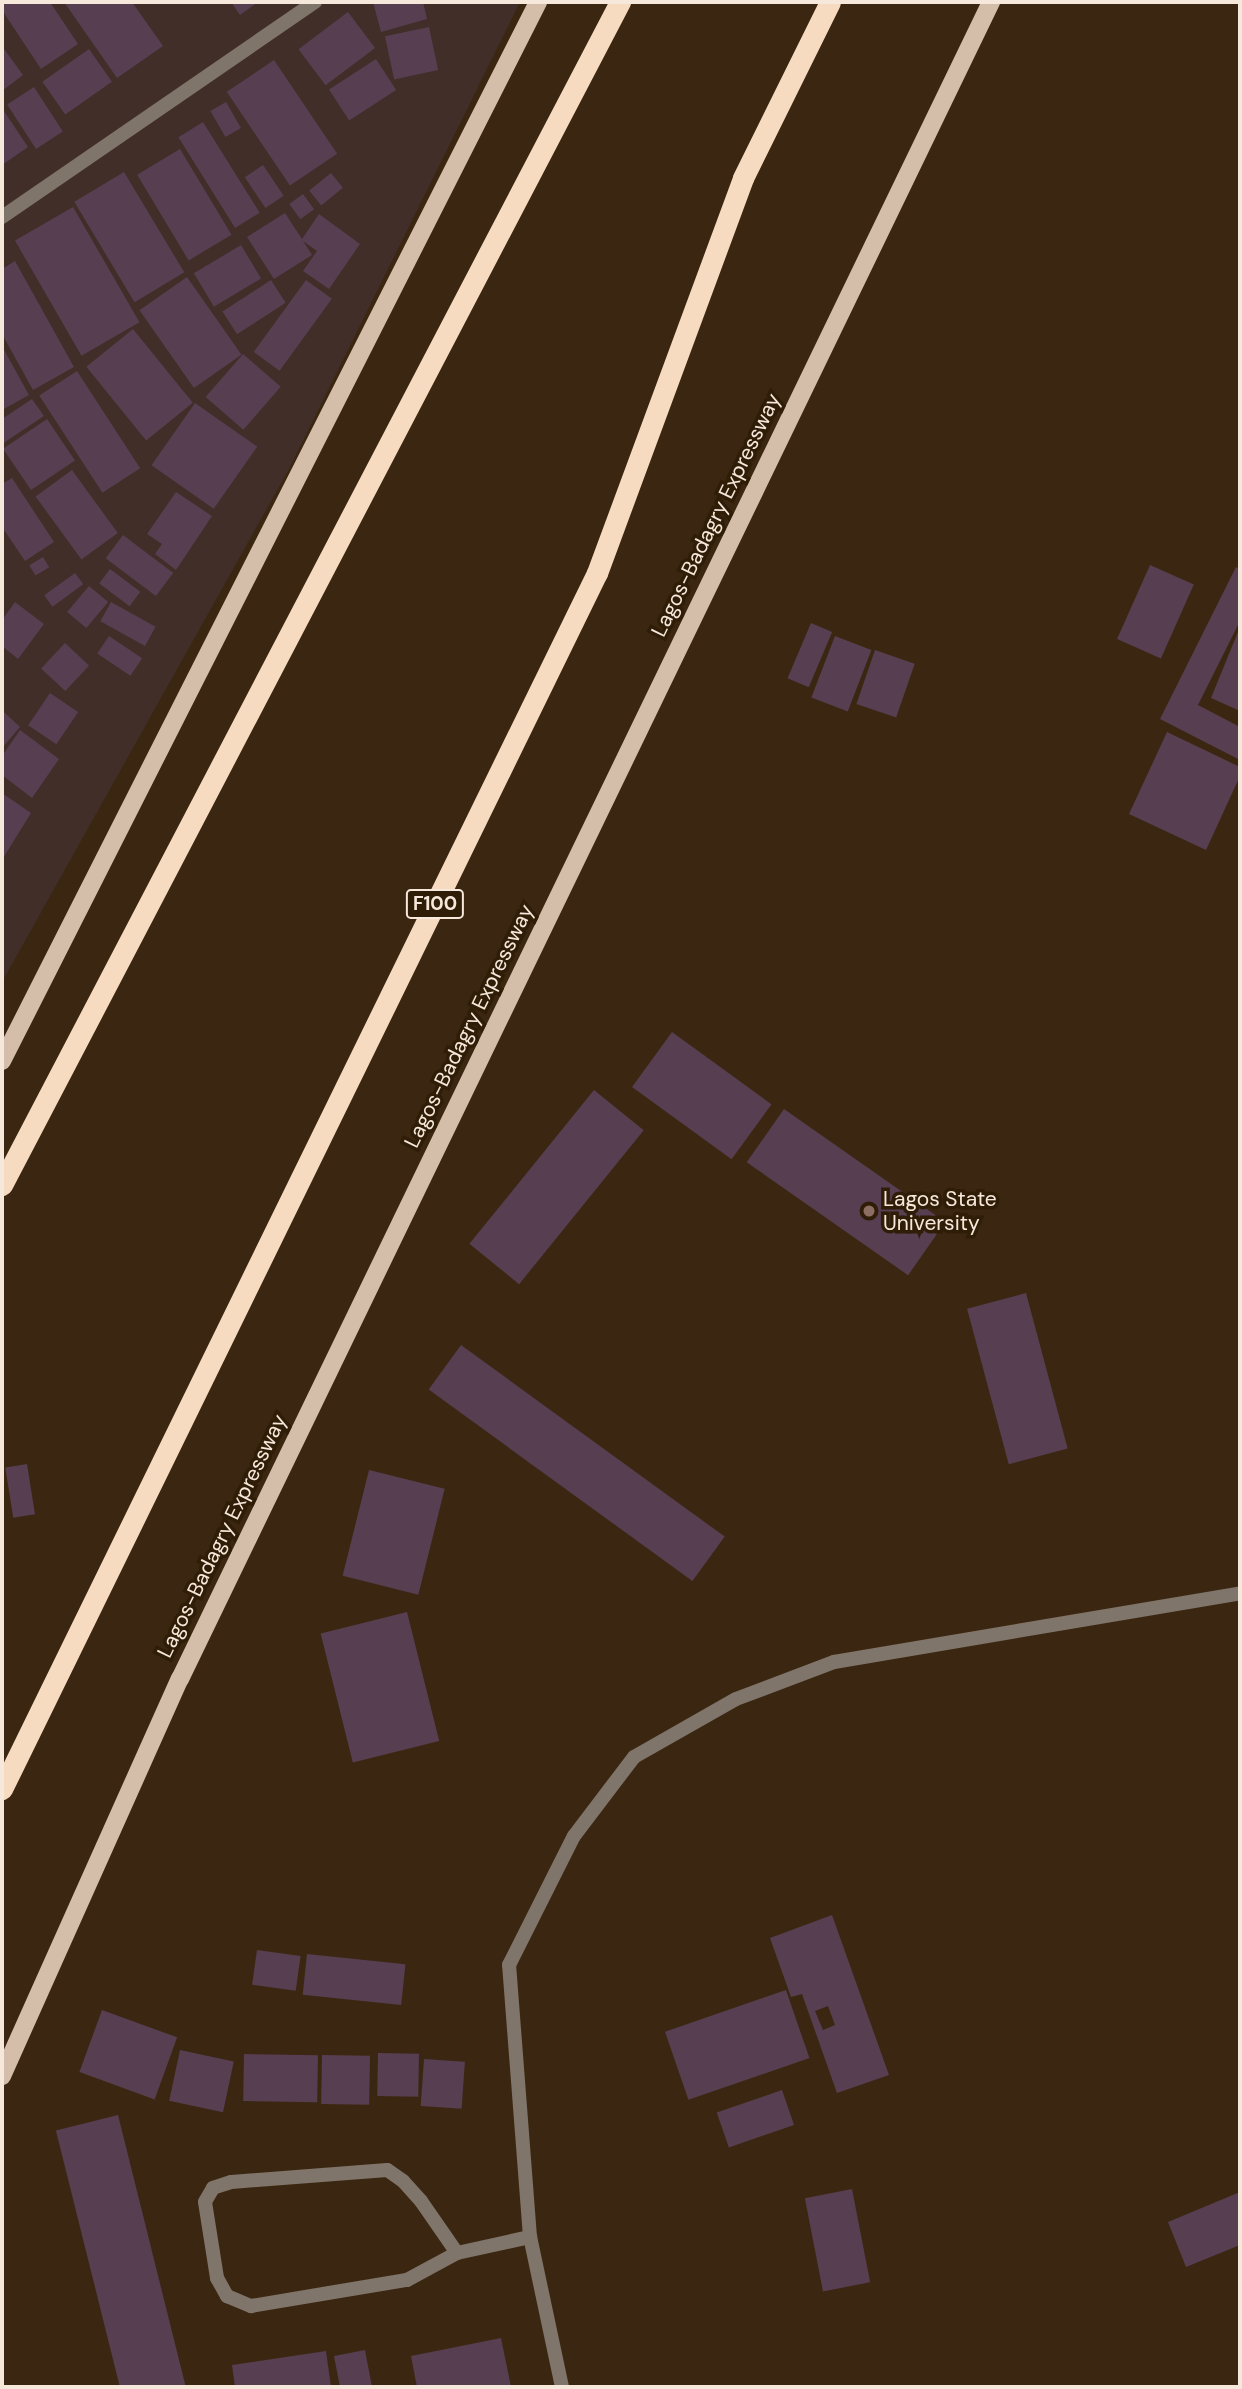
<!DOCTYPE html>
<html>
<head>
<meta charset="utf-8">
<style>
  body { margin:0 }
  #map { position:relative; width:1242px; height:2389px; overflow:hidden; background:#3b2711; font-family:"DM Sans",sans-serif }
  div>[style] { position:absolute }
  .commercial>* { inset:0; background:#412e28 }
  .building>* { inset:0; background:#573e51; transform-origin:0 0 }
  .lane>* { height:14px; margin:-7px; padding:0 7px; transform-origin:7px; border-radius:7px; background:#80756a }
  .street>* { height:14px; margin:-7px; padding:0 7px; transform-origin:7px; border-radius:7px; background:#80756a }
  .primary>* { height:18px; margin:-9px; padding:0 9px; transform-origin:9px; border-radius:9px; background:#d4bea9 }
  .highway>* { height:21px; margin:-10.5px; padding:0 10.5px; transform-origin:10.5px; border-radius:10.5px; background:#f6dbc1 }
  .dots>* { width:19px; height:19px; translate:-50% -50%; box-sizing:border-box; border:4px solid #301d07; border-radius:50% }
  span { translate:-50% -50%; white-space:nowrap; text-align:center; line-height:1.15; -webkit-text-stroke:7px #301d07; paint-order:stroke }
  .shield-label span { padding:2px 5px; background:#301d07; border:2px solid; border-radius:5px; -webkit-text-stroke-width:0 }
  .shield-label { font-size:19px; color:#f6e8db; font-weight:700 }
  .street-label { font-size:21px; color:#f6e8db }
  .poi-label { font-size:21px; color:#f6e8db }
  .left { translate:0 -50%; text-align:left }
  .frame { position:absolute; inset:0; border:4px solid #f6e8db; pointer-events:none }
</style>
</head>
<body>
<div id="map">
  <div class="commercial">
    <div style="clip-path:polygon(2px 2px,520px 2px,289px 469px,2px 982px)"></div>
  </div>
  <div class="building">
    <div style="clip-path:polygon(2px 2px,50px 2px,78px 44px,41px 69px,2px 10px)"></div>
    <div style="clip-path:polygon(64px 2px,132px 2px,163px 46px,117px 78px)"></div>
    <div style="clip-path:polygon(231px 2px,258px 2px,240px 15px)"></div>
    <div style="clip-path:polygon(373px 2px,423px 2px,427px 19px,381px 32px)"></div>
    <div style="left:348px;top:12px;width:45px;height:62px;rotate:53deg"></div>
    <div style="left:429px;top:27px;width:44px;height:45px;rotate:78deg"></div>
    <div style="clip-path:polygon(2px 46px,23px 75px,2px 91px)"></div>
    <div style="left:89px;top:49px;width:40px;height:57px;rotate:55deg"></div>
    <div style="left:376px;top:59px;width:37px;height:56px;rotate:57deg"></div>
    <div style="left:274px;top:60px;width:113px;height:57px;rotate:56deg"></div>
    <div style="left:34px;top:87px;width:53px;height:32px;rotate:57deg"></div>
    <div style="left:226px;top:102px;width:30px;height:18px;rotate:60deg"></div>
    <div style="clip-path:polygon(2px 108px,28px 147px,2px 165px)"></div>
    <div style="left:203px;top:122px;width:107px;height:29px;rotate:58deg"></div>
    <div style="left:180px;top:149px;width:100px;height:50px;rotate:59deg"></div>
    <div style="left:263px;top:165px;width:37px;height:22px;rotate:56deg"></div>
    <div style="left:124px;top:172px;width:117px;height:58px;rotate:59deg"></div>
    <div style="left:331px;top:173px;width:19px;height:28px;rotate:51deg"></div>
    <div style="left:303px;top:194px;width:19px;height:17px;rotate:54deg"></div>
    <div style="left:73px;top:207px;width:133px;height:67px;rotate:60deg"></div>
    <div style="clip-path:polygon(285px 213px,302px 239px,319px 214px,360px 244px,329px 289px,303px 271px,317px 251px,303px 241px,312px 255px,274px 279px,247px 237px)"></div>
    <div style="left:241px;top:245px;width:39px;height:55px;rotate:59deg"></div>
    <div style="clip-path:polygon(15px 261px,74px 367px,33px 390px,2px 334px,2px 269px)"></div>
    <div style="left:187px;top:277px;width:95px;height:58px;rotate:55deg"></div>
    <div style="left:271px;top:280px;width:27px;height:58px;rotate:57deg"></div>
    <div style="left:306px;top:280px;width:32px;height:89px;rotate:36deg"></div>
    <div style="left:133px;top:329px;width:95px;height:60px;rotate:51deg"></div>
    <div style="clip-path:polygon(2px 346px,29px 395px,2px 410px)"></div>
    <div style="left:243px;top:354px;width:50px;height:57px;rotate:41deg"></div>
    <div style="left:77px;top:371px;width:116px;height:45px;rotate:57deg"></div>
    <div style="clip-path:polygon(32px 399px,44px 416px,2px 444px,2px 419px)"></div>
    <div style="left:195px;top:403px;width:76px;height:76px;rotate:35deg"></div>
    <div style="left:47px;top:419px;width:50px;height:53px;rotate:56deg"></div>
    <div style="left:72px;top:470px;width:78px;height:45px;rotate:54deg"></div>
    <div style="clip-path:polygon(12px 478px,54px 542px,25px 561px,2px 527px,2px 484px)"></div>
    <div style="clip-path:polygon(176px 492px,212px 516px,176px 570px,155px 554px,162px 544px,147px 534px)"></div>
    <div style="left:123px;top:535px;width:63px;height:29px;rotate:37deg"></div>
    <div style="left:43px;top:557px;width:12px;height:16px;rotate:59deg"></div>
    <div style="left:1150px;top:565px;width:48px;height:81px;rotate:24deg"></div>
    <div style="clip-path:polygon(1236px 567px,1240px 569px,1240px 621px,1198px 705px,1240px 727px,1240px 760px,1160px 719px)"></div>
    <div style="left:110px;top:569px;width:38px;height:18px;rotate:37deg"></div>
    <div style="left:75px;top:573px;width:14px;height:38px;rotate:54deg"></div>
    <div style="left:89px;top:586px;width:25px;height:34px;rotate:40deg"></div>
    <div style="clip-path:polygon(15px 602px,44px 624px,18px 659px,2px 646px,2px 620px)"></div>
    <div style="left:111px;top:602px;width:51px;height:22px;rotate:29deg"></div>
    <div style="left:811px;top:623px;width:23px;height:60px;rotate:23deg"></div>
    <div style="clip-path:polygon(1240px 627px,1240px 711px,1211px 698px)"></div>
    <div style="left:109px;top:636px;width:40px;height:21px;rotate:34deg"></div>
    <div style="left:835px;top:636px;width:39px;height:66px;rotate:21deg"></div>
    <div style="left:65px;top:643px;width:33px;height:35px;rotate:43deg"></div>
    <div style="left:875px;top:650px;width:42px;height:57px;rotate:19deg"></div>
    <div style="left:50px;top:693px;width:34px;height:39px;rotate:34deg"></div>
    <div style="clip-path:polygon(4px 712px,20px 727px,2px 748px,2px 714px)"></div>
    <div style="clip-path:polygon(20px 730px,59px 759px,32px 798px,2px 775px,2px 756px)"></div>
    <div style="clip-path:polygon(1167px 732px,1240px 767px,1240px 776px,1206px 850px,1129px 814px)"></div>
    <div style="clip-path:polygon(2px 793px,31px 813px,2px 860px)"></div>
    <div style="left:672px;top:1032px;width:123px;height:68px;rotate:36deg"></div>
    <div style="left:594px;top:1090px;width:64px;height:198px;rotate:39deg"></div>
    <div style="left:784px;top:1109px;width:197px;height:65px;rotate:35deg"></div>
    <div style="left:1026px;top:1293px;width:161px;height:61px;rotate:75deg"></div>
    <div style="left:461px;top:1345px;width:326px;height:55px;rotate:36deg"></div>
    <div style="left:27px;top:1464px;width:51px;height:22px;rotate:81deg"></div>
    <div style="left:369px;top:1470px;width:78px;height:109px;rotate:14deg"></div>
    <div style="left:407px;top:1612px;width:133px;height:89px;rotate:76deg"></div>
    <div style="clip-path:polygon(evenodd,832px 1915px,889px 2075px,837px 2093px,802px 1994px,791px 1997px,770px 1938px,832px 1915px,828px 2006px,835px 2025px,823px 2030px,815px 2011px,828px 2006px)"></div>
    <div style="left:257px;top:1950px;width:44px;height:35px;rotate:8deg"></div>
    <div style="left:307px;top:1954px;width:99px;height:41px;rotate:6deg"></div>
    <div style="left:786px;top:1990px;width:72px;height:128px;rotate:71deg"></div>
    <div style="left:102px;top:2010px;width:80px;height:66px;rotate:20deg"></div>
    <div style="left:180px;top:2050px;width:55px;height:52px;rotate:12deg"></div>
    <div style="left:378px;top:2053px;width:41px;height:43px;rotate:1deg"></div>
    <div style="left:244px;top:2054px;width:74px;height:47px;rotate:1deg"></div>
    <div style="left:322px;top:2055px;width:48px;height:49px;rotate:1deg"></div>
    <div style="left:424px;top:2059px;width:41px;height:47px;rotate:4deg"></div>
    <div style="left:782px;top:2090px;width:37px;height:69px;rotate:71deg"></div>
    <div style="left:118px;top:2115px;width:281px;height:64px;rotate:76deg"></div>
    <div style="left:852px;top:2189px;width:95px;height:48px;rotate:79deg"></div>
    <div style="clip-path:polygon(1240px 2192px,1240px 2245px,1186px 2267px,1168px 2222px)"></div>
    <div style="clip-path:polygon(501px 2338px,511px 2387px,417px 2387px,411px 2356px)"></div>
    <div style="clip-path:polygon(365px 2350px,372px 2387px,340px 2387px,334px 2356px)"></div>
    <div style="clip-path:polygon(326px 2351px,331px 2387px,235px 2387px,232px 2365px)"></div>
  </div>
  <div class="lane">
    <div style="left:457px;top:2253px;width:63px;rotate:-124.7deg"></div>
    <div style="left:421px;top:2201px;width:27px;rotate:-132deg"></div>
    <div style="left:403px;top:2181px;width:19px;rotate:-145deg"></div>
    <div style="left:387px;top:2170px;width:156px;rotate:175.6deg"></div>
    <div style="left:231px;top:2182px;width:19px;rotate:162deg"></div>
    <div style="left:213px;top:2188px;width:16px;rotate:120deg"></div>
    <div style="left:205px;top:2202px;width:77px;rotate:81deg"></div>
    <div style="left:217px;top:2278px;width:21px;rotate:61deg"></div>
    <div style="left:227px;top:2296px;width:26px;rotate:23deg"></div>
    <div style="left:251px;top:2306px;width:158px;rotate:-9.5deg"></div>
    <div style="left:407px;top:2280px;width:57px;rotate:-28.4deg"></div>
    <div style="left:457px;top:2253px;width:75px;rotate:-12.4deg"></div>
    <div style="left:562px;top:2387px;width:153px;rotate:-102deg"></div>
    <div style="left:530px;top:2237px;width:273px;rotate:-94.4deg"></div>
    <div style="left:509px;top:1965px;width:144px;rotate:-63.3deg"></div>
    <div style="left:574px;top:1836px;width:99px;rotate:-52.8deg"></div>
    <div style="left:634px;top:1757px;width:117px;rotate:-29.6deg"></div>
    <div style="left:736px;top:1699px;width:105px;rotate:-20.7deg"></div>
    <div style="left:834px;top:1662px;width:412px;rotate:-9.6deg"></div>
  </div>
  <div class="street">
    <div style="left:2px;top:217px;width:380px;rotate:-34.5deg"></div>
  </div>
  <div class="primary">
    <div style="left:2px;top:1061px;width:1187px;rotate:-63.15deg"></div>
    <div style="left:2px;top:2076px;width:435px;rotate:-65.9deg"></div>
    <div style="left:180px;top:1679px;width:1863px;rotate:-64.19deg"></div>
  </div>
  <div class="highway">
    <div style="left:2px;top:1185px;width:1335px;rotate:-62.42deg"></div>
    <div style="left:2px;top:1789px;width:1354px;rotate:-63.93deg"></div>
    <div style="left:597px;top:573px;width:421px;rotate:-69.7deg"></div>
    <div style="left:743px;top:178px;width:196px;rotate:-63.7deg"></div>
  </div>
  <div class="dots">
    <div style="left:869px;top:1211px;background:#8d6e63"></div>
  </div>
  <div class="shield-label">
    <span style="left:435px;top:904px">F100</span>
  </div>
  <div class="street-label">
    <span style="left:716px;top:515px;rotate:-64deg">Lagos-Badagry Expressway</span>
    <span style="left:469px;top:1026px;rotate:-64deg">Lagos-Badagry Expressway</span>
    <span style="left:222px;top:1536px;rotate:-64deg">Lagos-Badagry Expressway</span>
  </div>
  <div class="poi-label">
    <span class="left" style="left:883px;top:1211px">Lagos State<br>University</span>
  </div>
  <div class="frame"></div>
</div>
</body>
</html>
